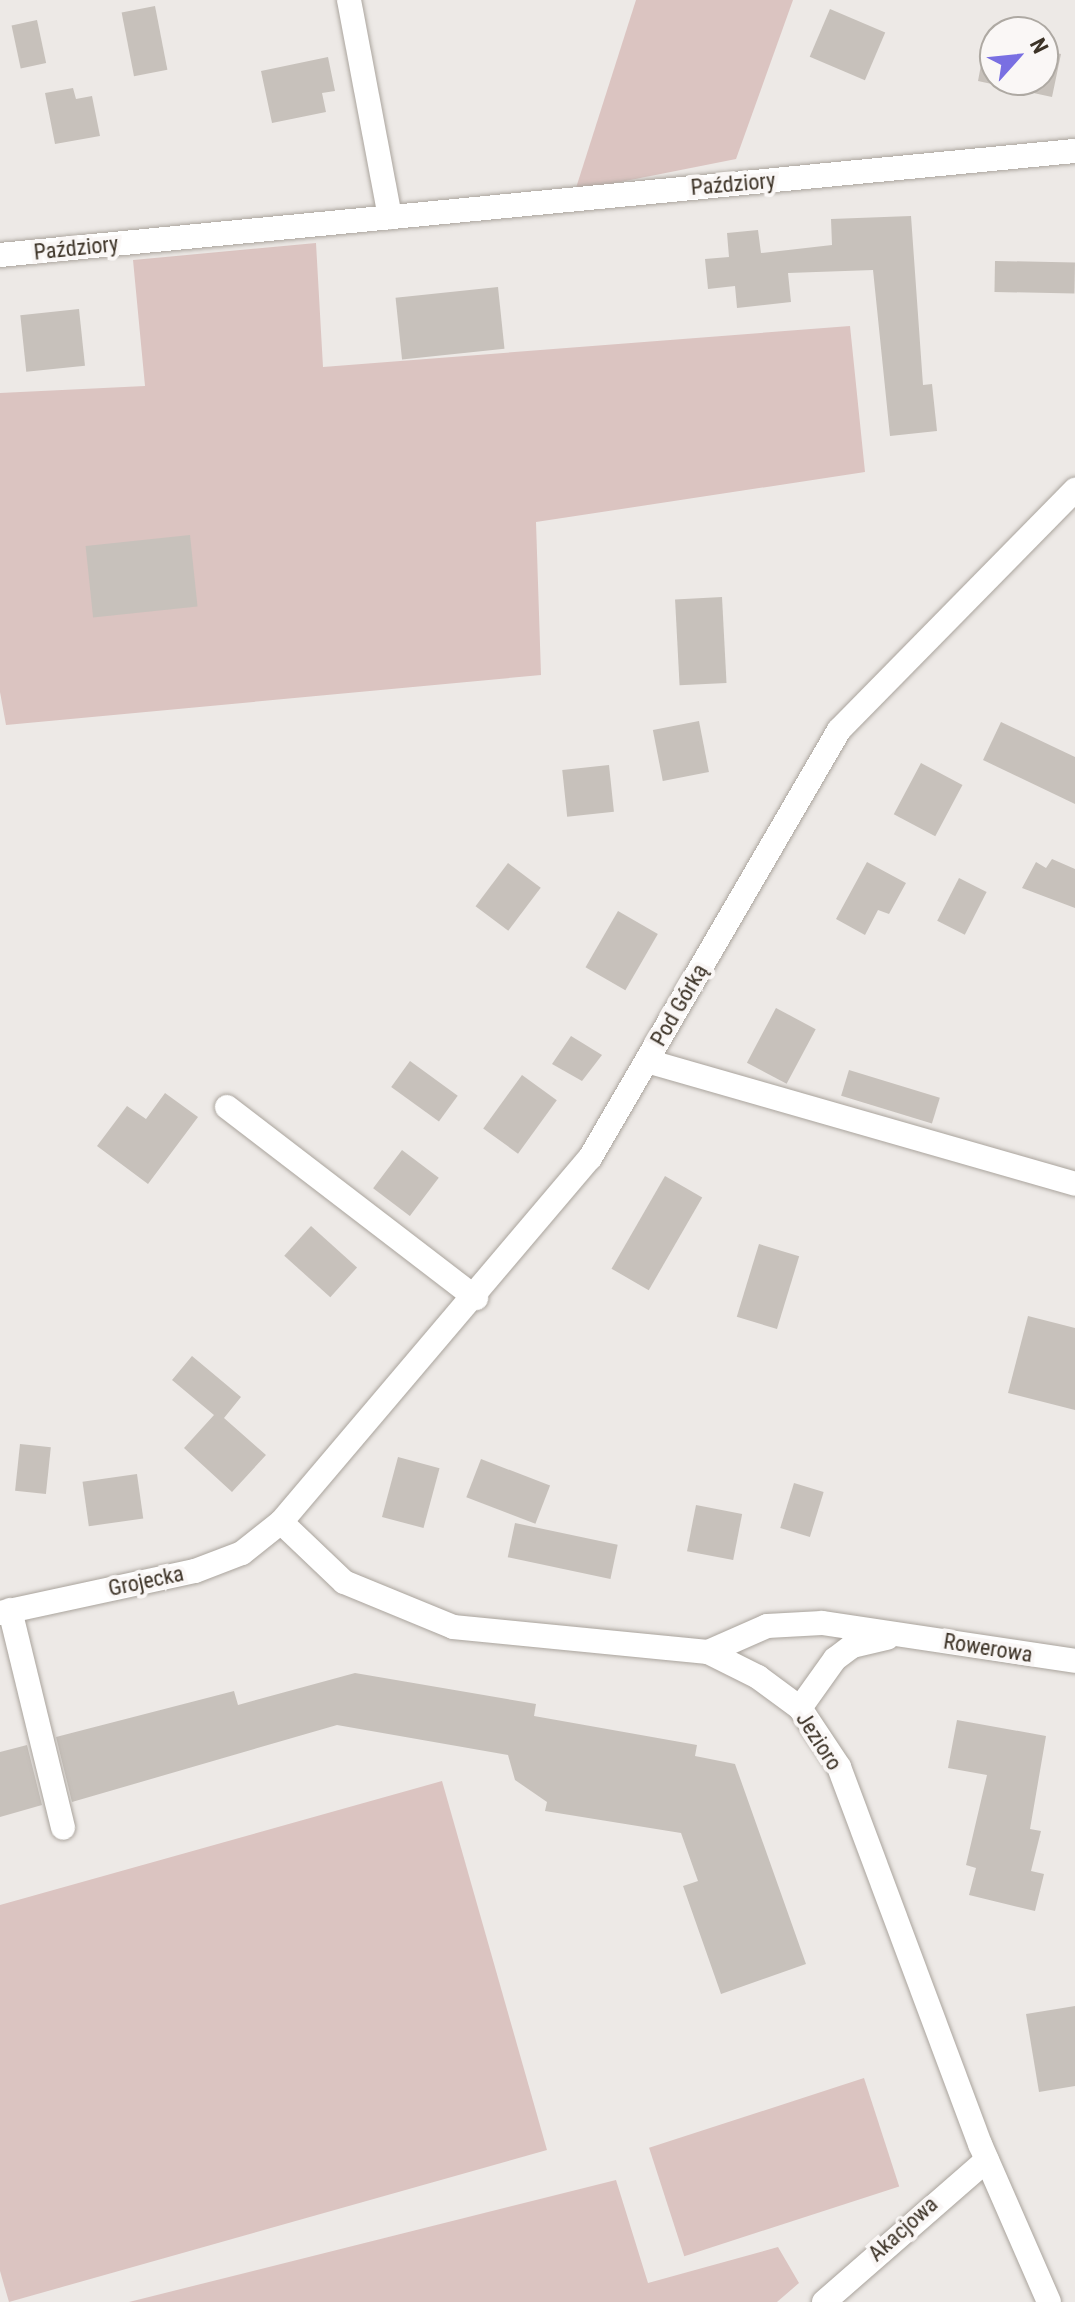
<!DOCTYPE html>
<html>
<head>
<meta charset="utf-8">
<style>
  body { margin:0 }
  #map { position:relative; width:1075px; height:2302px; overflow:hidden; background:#ede9e6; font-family:"Roboto Condensed",sans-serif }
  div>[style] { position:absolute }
  .green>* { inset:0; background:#dbc4c1; transform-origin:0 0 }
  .building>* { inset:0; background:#c7c1bb; transform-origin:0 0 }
  .roads { filter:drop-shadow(0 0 2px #aaa49d) drop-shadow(0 0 2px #aaa49d) }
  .minor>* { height:24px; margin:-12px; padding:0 12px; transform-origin:12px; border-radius:12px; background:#fff }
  span { translate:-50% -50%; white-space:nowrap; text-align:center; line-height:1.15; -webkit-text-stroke:8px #faf7f6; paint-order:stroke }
  .street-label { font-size:22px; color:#3d3327 }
  .north { position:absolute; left:979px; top:16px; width:80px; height:80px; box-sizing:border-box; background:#faf7f6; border:2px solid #aea9a3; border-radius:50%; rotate:63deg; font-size:22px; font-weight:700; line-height:32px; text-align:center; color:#3d3327 }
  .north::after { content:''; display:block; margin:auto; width:28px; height:36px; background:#796fe2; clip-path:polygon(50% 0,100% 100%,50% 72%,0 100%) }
</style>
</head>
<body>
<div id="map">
  <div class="green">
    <div style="clip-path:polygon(636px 0,793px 0,736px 159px,575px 191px)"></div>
    <div style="clip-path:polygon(316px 243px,323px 367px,850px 326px,865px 472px,536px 522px,541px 675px,6px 725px,0 692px,0 393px,145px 386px,133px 260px)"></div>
    <div style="clip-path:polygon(442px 1781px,547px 2150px,9px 2302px,0 2271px,0 1905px)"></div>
    <div style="left:864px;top:2078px;width:114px;height:226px;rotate:72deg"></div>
    <div style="clip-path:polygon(616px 2180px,648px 2283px,778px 2247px,799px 2283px,777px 2302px,129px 2302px)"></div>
  </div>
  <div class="building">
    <div style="left:155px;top:6px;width:65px;height:34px;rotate:79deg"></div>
    <div style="left:830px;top:9px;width:60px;height:52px;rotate:23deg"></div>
    <div style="left:37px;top:20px;width:44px;height:26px;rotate:78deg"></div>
    <div style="clip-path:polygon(986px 38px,995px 40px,995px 80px,1043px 80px,1043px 50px,1061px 54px,1052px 97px,978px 81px)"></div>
    <div style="clip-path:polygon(328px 57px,335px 91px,322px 93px,326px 112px,272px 123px,261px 71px)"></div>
    <div style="clip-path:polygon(73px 88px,76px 99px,92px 96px,100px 136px,55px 144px,45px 93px)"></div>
    <div style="clip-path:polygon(911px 216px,923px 385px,932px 384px,937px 431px,890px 436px,873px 270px,788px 273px,791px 302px,737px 308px,735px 286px,708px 289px,705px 259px,729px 257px,727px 233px,758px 230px,761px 253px,832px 245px,831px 219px)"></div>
    <div style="left:995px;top:261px;width:80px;height:31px;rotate:1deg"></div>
    <div style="left:498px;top:287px;width:62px;height:103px;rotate:84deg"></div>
    <div style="left:79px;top:309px;width:57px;height:59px;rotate:84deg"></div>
    <div style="left:190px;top:535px;width:72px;height:105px;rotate:84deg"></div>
    <div style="left:722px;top:597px;width:86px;height:47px;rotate:87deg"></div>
    <div style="left:699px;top:721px;width:52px;height:47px;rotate:79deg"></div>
    <div style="clip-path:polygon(1001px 722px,1075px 757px,1075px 804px,983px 760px)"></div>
    <div style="left:921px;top:763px;width:47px;height:58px;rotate:28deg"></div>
    <div style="left:609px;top:765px;width:47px;height:47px;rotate:84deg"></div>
    <div style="clip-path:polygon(1052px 859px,1075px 869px,1075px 908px,1022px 888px,1036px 862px,1046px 868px)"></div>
    <div style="clip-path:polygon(867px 862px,906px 883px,889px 914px,878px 910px,865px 935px,836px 919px)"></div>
    <div style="left:508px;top:863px;width:41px;height:54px;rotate:37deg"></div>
    <div style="left:959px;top:878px;width:31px;height:48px;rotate:27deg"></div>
    <div style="left:618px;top:911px;width:46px;height:65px;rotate:30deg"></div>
    <div style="left:776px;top:1008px;width:45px;height:62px;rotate:28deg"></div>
    <div style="clip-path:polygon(571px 1036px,602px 1055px,582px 1081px,552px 1064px)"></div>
    <div style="left:410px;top:1061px;width:59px;height:32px;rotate:36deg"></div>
    <div style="left:849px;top:1070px;width:95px;height:27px;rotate:17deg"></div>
    <div style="left:522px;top:1075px;width:43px;height:66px;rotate:36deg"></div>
    <div style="clip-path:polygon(165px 1093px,198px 1117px,148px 1184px,97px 1146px,127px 1106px,146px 1119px)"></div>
    <div style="left:402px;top:1150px;width:46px;height:48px;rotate:37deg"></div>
    <div style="left:665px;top:1176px;width:43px;height:107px;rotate:30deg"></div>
    <div style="left:311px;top:1226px;width:62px;height:40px;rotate:42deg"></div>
    <div style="left:759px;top:1244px;width:42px;height:76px;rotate:17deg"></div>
    <div style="clip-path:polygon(1028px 1316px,1075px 1328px,1075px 1410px,1008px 1393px)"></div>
    <div style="clip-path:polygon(192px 1356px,241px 1397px,224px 1418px,266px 1455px,232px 1492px,184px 1448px,214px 1415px,172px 1380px)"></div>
    <div style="left:20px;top:1444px;width:31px;height:47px;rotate:6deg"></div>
    <div style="left:398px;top:1457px;width:43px;height:62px;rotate:15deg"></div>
    <div style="left:481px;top:1459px;width:74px;height:41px;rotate:21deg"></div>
    <div style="left:137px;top:1474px;width:45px;height:55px;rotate:82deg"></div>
    <div style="left:794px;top:1483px;width:31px;height:47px;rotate:17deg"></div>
    <div style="left:696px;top:1505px;width:47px;height:47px;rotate:11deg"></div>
    <div style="left:515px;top:1523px;width:105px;height:35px;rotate:12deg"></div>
    <div style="clip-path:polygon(355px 1673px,536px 1704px,534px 1716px,697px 1745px,695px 1756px,735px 1764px,806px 1964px,721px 1994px,683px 1886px,698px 1881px,681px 1833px,545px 1811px,547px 1802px,515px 1780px,508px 1755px,337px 1725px,72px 1802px,56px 1737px,234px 1691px,238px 1705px)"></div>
    <div style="clip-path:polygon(957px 1720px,1046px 1736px,1030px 1829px,1041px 1831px,1031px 1871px,1044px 1874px,1035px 1911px,969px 1895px,976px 1868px,966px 1865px,987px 1775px,948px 1768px)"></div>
    <div style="clip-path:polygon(27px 1745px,42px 1805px,0 1817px,0 1752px)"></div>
    <div style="clip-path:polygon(1075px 2006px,1075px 2086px,1039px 2092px,1026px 2014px)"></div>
  </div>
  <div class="roads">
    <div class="minor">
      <div style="left:349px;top:0;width:221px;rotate:79.3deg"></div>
      <div style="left:0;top:255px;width:1080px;rotate:-5.53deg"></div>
      <div style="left:647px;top:1061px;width:445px;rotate:16deg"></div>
      <div style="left:227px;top:1107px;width:314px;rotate:37.5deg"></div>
      <div style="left:281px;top:1522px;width:87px;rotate:43.6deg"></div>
      <div style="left:344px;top:1582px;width:118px;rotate:22.4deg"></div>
      <div style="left:453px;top:1627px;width:256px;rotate:5.6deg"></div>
      <div style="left:708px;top:1652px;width:56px;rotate:26.6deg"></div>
      <div style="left:758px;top:1677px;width:52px;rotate:36.4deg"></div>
      <div style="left:800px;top:1708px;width:71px;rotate:56.5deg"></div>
      <div style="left:839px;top:1767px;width:403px;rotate:69.5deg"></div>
      <div style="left:980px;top:2144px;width:172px;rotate:66.4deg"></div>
      <div style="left:10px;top:1610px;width:224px;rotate:76.3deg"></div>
      <div style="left:0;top:1613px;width:199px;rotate:-12.2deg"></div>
      <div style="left:195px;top:1571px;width:50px;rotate:-21deg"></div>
      <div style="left:242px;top:1553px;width:50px;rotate:-38.5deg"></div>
      <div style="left:281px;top:1522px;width:477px;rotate:-49.7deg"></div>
      <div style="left:590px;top:1158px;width:495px;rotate:-59.8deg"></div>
      <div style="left:839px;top:730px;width:337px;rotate:-45.5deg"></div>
      <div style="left:708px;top:1652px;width:64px;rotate:-23.8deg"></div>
      <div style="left:767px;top:1626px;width:55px;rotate:-3.1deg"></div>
      <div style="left:822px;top:1623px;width:256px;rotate:8.5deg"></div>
      <div style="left:800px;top:1708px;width:60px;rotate:-54.5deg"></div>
      <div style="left:835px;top:1659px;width:21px;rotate:-37deg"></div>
      <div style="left:852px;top:1646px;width:36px;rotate:-13deg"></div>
      <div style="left:824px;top:2302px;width:216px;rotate:-41.1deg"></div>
    </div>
  </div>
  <div class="street-label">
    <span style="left:733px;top:184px;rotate:-5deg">Paździory</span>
    <span style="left:76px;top:248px;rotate:-6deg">Paździory</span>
    <span style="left:679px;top:1005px;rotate:-60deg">Pod Górką</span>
    <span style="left:146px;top:1581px;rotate:-12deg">Grojecka</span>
    <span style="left:988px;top:1648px;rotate:9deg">Rowerowa</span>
    <span style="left:819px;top:1741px;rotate:57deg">Jezioro</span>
    <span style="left:903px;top:2229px;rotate:-42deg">Akacjowa</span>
  </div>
  <div class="north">N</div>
</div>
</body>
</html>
